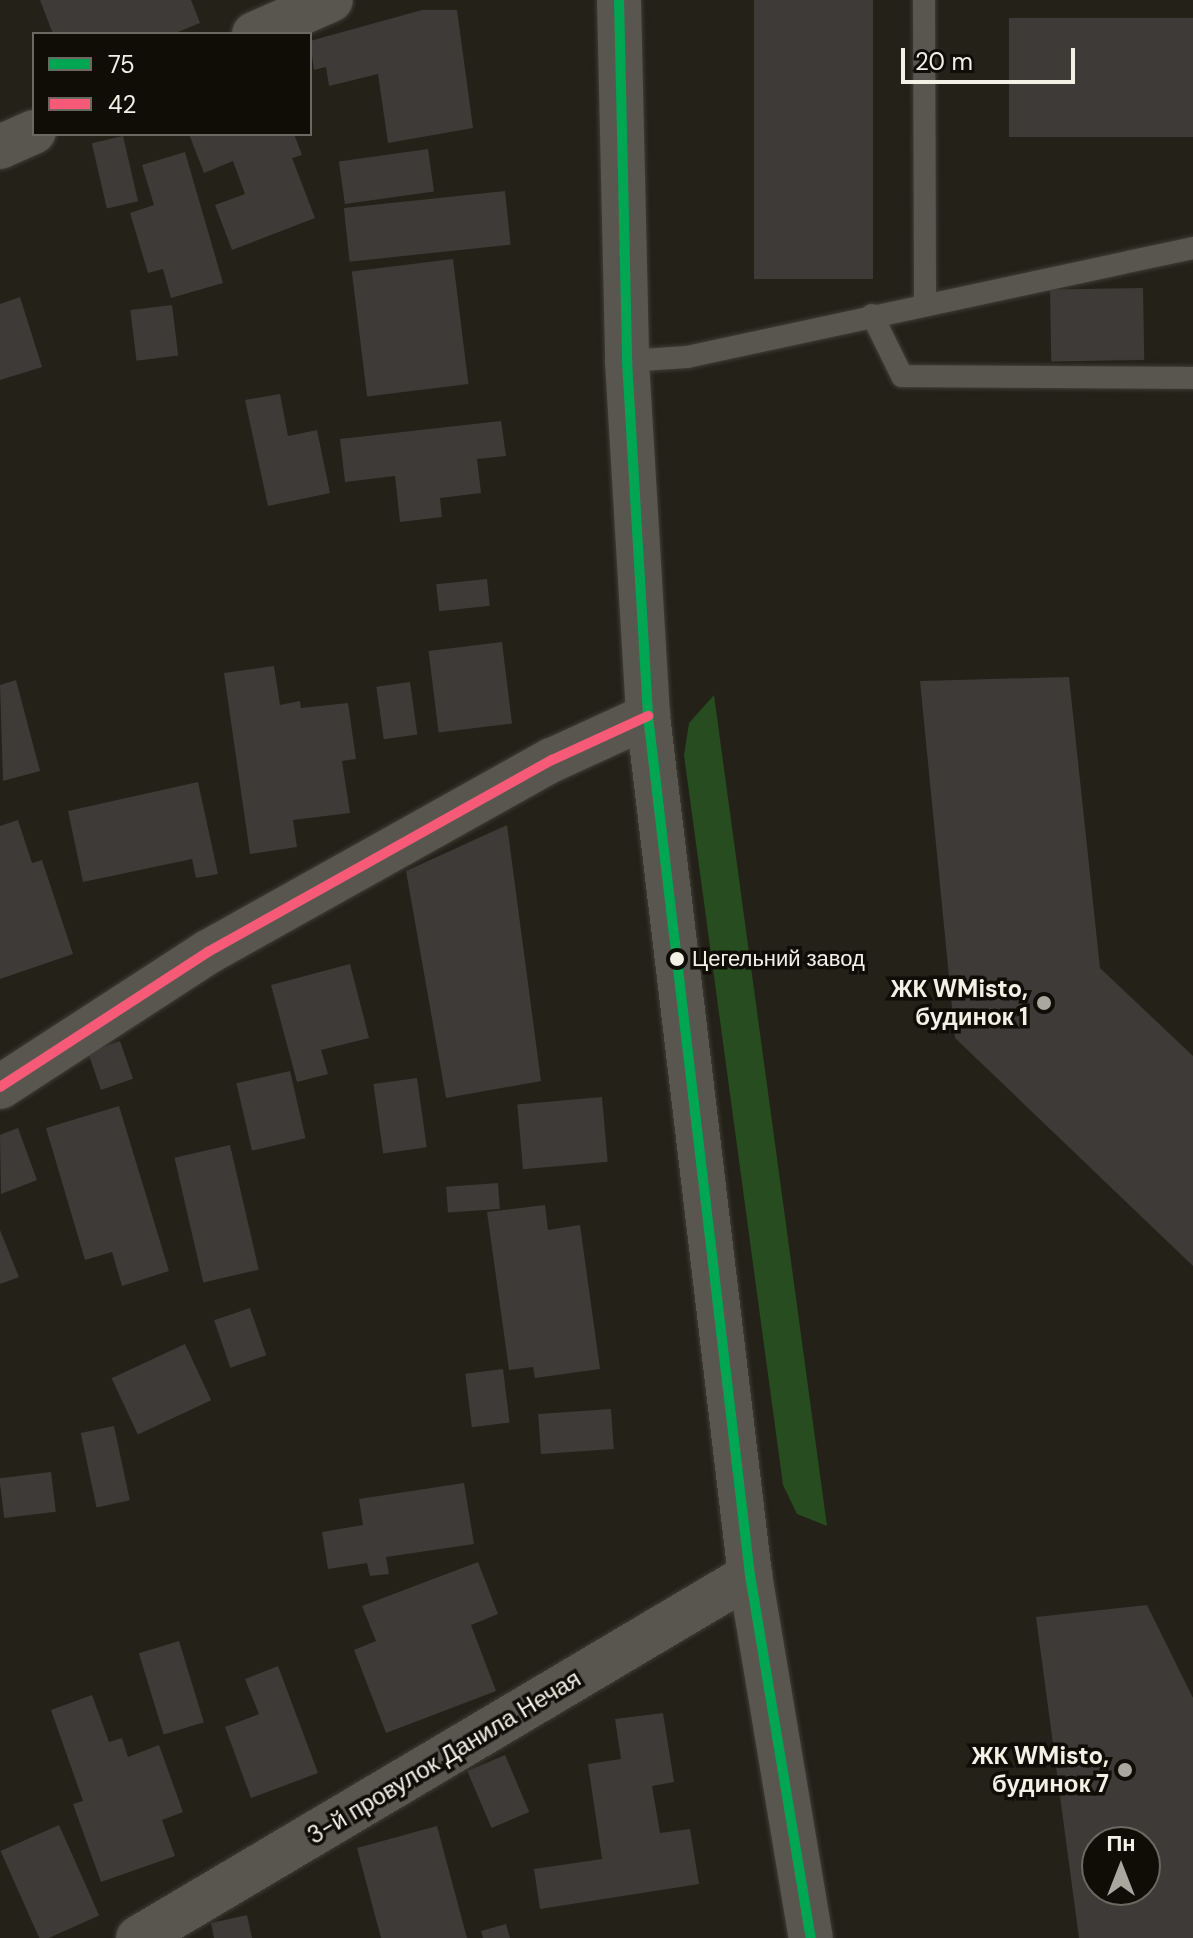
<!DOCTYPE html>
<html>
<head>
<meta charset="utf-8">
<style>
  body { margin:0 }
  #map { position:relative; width:1193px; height:1938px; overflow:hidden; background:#232118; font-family:"DM Sans",sans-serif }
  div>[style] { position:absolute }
  .green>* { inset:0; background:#264c1f }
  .building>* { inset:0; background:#3e3a38; transform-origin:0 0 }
  .roads { filter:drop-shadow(0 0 2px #3e3c35) drop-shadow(0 0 2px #3e3c35) }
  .service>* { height:22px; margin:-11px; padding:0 11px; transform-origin:11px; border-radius:11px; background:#58564f }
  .minor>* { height:44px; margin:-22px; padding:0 22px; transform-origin:22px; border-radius:22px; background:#58564f }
  .secondary>* { height:44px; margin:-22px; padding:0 22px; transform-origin:22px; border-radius:22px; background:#58564f }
  .bus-1>* { height:10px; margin:-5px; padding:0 5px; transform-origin:5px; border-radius:5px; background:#00a651 }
  .bus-2>* { height:10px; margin:-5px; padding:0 5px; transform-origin:5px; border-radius:5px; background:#f75a77 }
  .dots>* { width:22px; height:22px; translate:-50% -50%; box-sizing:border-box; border:4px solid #0f0d06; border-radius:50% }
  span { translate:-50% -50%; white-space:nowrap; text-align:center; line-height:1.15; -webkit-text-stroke:7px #0f0d06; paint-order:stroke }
  .bus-label { font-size:22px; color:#f3f1e6 }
  .left { translate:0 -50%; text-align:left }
  .poi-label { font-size:24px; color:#f3f1e6; font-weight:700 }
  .right { translate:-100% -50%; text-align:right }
  .street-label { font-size:24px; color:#f3f1e6 }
  .legend { position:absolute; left:32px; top:32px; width:280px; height:104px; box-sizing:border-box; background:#0f0d06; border:2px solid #6a6860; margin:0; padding:10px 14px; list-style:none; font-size:24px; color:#f3f1e6 }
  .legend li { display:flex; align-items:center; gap:16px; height:40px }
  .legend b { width:40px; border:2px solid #6a6860 }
  .north { position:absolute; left:1081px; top:1826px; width:80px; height:80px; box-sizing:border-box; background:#0f0d06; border:2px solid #6a6860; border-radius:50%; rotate:0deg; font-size:22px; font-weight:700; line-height:32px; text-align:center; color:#f3f1e6 }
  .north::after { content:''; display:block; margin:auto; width:28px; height:36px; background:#aaa89e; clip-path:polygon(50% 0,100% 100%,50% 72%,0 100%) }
  .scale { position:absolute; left:901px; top:48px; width:174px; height:36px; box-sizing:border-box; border:4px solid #f3f1e6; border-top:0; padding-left:10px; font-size:24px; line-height:28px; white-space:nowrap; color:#f3f1e6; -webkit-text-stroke:6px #0f0d06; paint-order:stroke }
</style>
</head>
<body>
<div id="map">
  <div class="green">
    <div style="clip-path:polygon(714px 695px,827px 1526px,797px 1514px,783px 1485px,684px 755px,689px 723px)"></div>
  </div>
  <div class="building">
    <div style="clip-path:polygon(40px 0,191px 0,200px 23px,173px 34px,53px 34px)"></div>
    <div style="left:754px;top:0;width:119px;height:279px"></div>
    <div style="clip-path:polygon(422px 10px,457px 10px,473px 128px,388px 143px,378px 74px,329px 86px,326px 67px,314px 70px,310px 41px)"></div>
    <div style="left:1009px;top:18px;width:184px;height:119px"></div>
    <div style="clip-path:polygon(189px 134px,294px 134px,302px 155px,292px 158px,315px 218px,232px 250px,215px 205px,245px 194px,233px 161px,204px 173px)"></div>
    <div style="left:123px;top:136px;width:67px;height:32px;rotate:77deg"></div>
    <div style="left:428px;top:149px;width:43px;height:90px;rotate:82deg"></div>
    <div style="clip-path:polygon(185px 152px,223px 283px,171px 298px,163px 269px,148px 273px,130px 213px,154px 205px,142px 165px)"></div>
    <div style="left:505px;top:191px;width:54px;height:162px;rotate:84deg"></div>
    <div style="left:453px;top:259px;width:126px;height:102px;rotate:83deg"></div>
    <div style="left:1143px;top:288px;width:72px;height:93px;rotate:89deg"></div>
    <div style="clip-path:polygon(20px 297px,42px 367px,0 380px,0 304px)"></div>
    <div style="left:172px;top:305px;width:51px;height:42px;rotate:83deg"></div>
    <div style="clip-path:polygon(280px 394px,288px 436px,317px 430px,330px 493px,268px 506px,245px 400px)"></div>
    <div style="clip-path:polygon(501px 421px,506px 456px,477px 459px,481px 493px,440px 498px,442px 517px,400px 522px,395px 476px,345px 482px,340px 439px)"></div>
    <div style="left:487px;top:579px;width:27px;height:51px;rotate:84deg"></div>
    <div style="left:502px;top:642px;width:82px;height:74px;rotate:83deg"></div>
    <div style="clip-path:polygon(274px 666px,280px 705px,300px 701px,301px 708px,348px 703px,356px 759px,342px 761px,350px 813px,293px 820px,297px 847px,250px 854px,224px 673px)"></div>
    <div style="clip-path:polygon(1069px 677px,1100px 968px,1193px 1056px,1193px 1266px,955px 1038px,920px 681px)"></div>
    <div style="clip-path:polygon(16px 680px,40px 771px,3px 781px,0 685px)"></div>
    <div style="left:410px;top:682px;width:53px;height:34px;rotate:82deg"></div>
    <div style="clip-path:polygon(198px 782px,218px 874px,196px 878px,192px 859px,83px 882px,68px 811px)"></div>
    <div style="clip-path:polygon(18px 820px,32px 863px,42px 860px,73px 954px,0 979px,0 826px)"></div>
    <div style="clip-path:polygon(507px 825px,541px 1081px,446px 1098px,406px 871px)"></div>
    <div style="clip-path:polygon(350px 964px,369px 1038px,321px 1050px,328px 1074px,297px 1082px,271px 985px)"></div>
    <div style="left:120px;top:1041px;width:40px;height:34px;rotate:71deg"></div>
    <div style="left:290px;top:1071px;width:69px;height:55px;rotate:77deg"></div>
    <div style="left:417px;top:1078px;width:70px;height:44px;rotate:82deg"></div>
    <div style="left:602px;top:1097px;width:65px;height:85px;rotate:85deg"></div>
    <div style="clip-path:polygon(119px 1106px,169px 1271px,122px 1286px,112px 1252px,85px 1260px,46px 1128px)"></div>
    <div style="clip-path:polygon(18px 1128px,37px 1180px,1px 1194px,0 1135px)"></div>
    <div style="left:230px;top:1145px;width:128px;height:57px;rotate:77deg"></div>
    <div style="left:498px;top:1183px;width:26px;height:52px;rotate:86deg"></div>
    <div style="clip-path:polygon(545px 1205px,548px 1230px,580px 1225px,600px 1369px,535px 1378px,533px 1367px,509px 1370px,487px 1212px)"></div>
    <div style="clip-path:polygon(0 1230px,19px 1277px,0 1284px)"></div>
    <div style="left:250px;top:1308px;width:50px;height:38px;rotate:71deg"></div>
    <div style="left:185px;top:1344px;width:62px;height:81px;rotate:65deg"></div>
    <div style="left:503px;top:1369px;width:54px;height:38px;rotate:83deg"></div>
    <div style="left:611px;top:1409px;width:40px;height:73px;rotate:86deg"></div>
    <div style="left:114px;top:1426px;width:76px;height:34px;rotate:78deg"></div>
    <div style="left:51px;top:1472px;width:40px;height:52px;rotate:83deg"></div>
    <div style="clip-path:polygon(464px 1483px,474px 1544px,386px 1557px,389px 1574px,370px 1576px,367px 1563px,328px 1569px,322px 1532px,363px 1525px,359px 1499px)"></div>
    <div style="clip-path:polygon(478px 1562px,498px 1614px,471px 1625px,496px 1691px,386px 1733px,354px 1650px,376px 1641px,362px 1606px)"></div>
    <div style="clip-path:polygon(evenodd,1147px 1605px,1193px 1698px,1193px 1938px,1079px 1938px,1036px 1617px,1147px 1605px,1097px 1842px,1145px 1842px,1145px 1890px,1097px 1890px,1097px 1842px)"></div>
    <div style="left:179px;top:1641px;width:85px;height:42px;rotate:73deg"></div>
    <div style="clip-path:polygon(278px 1666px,318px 1773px,251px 1798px,225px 1727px,259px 1714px,245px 1679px)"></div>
    <div style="clip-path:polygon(92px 1695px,109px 1742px,122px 1738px,128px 1757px,159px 1745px,183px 1812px,162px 1820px,175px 1856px,101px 1882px,73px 1804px,83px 1801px,51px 1710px)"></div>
    <div style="clip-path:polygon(663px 1713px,674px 1782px,652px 1786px,660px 1833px,690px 1829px,699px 1884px,540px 1909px,534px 1869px,602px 1859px,588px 1764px,621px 1759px,615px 1719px)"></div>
    <div style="left:505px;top:1755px;width:62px;height:41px;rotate:67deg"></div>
    <div style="left:59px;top:1825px;width:99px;height:64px;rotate:66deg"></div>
    <div style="clip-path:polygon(437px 1826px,467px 1938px,381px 1938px,357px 1848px)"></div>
    <div style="clip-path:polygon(247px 1915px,252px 1938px,214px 1938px,211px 1923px)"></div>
    <div style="clip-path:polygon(506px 1924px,510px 1938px,483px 1938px,481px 1931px)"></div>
  </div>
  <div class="roads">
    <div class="service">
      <div style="left:924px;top:0;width:303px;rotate:89.8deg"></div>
      <div style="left:872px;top:315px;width:68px;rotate:63.8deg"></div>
      <div style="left:902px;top:376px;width:291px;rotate:0.4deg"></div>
      <div style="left:627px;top:361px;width:60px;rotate:-3.8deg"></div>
      <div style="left:687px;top:357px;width:518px;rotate:-12.16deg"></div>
    </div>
    <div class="minor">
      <div style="left:254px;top:34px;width:84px;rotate:-23.8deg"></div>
      <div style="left:0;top:147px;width:37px;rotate:-24deg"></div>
      <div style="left:0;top:1087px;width:248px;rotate:-33deg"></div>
      <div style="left:208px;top:952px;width:394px;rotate:-29.2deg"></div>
      <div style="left:552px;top:760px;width:106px;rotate:-24.6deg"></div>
      <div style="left:138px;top:1938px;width:712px;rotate:-30.67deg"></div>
    </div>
    <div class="secondary">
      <div style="left:619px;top:0;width:361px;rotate:88.7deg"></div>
      <div style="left:627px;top:361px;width:356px;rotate:86.6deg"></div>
      <div style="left:648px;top:716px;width:865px;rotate:83.23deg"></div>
      <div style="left:750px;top:1575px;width:368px;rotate:80.5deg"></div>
    </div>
  </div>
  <div class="bus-1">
    <div style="left:619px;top:0;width:361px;rotate:88.7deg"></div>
    <div style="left:627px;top:361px;width:356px;rotate:86.6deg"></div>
    <div style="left:648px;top:716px;width:865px;rotate:83.23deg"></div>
    <div style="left:750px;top:1575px;width:368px;rotate:80.5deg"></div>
  </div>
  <div class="bus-2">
    <div style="left:0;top:1087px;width:248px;rotate:-33deg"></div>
    <div style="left:208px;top:952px;width:394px;rotate:-29.2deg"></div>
    <div style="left:552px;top:760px;width:106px;rotate:-24.6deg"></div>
  </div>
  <div class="dots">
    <div style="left:677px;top:959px;background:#f3f1e6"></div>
    <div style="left:1044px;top:1003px;background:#aaa89e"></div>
    <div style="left:1125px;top:1770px;background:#aaa89e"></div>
  </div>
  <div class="bus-label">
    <span class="left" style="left:692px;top:959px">Цегельний завод</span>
  </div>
  <div class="poi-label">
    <span class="right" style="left:1028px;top:1003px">ЖК WMisto,<br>будинок 1</span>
    <span class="right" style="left:1109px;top:1770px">ЖК WMisto,<br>будинок 7</span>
  </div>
  <div class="street-label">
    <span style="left:444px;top:1757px;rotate:-31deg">3-й провулок Данила Нечая</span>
  </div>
  <ul class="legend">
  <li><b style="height:10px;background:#00a651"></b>75</li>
  <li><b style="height:10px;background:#f75a77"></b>42</li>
  </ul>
  <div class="north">Пн</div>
  <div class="scale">20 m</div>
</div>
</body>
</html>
